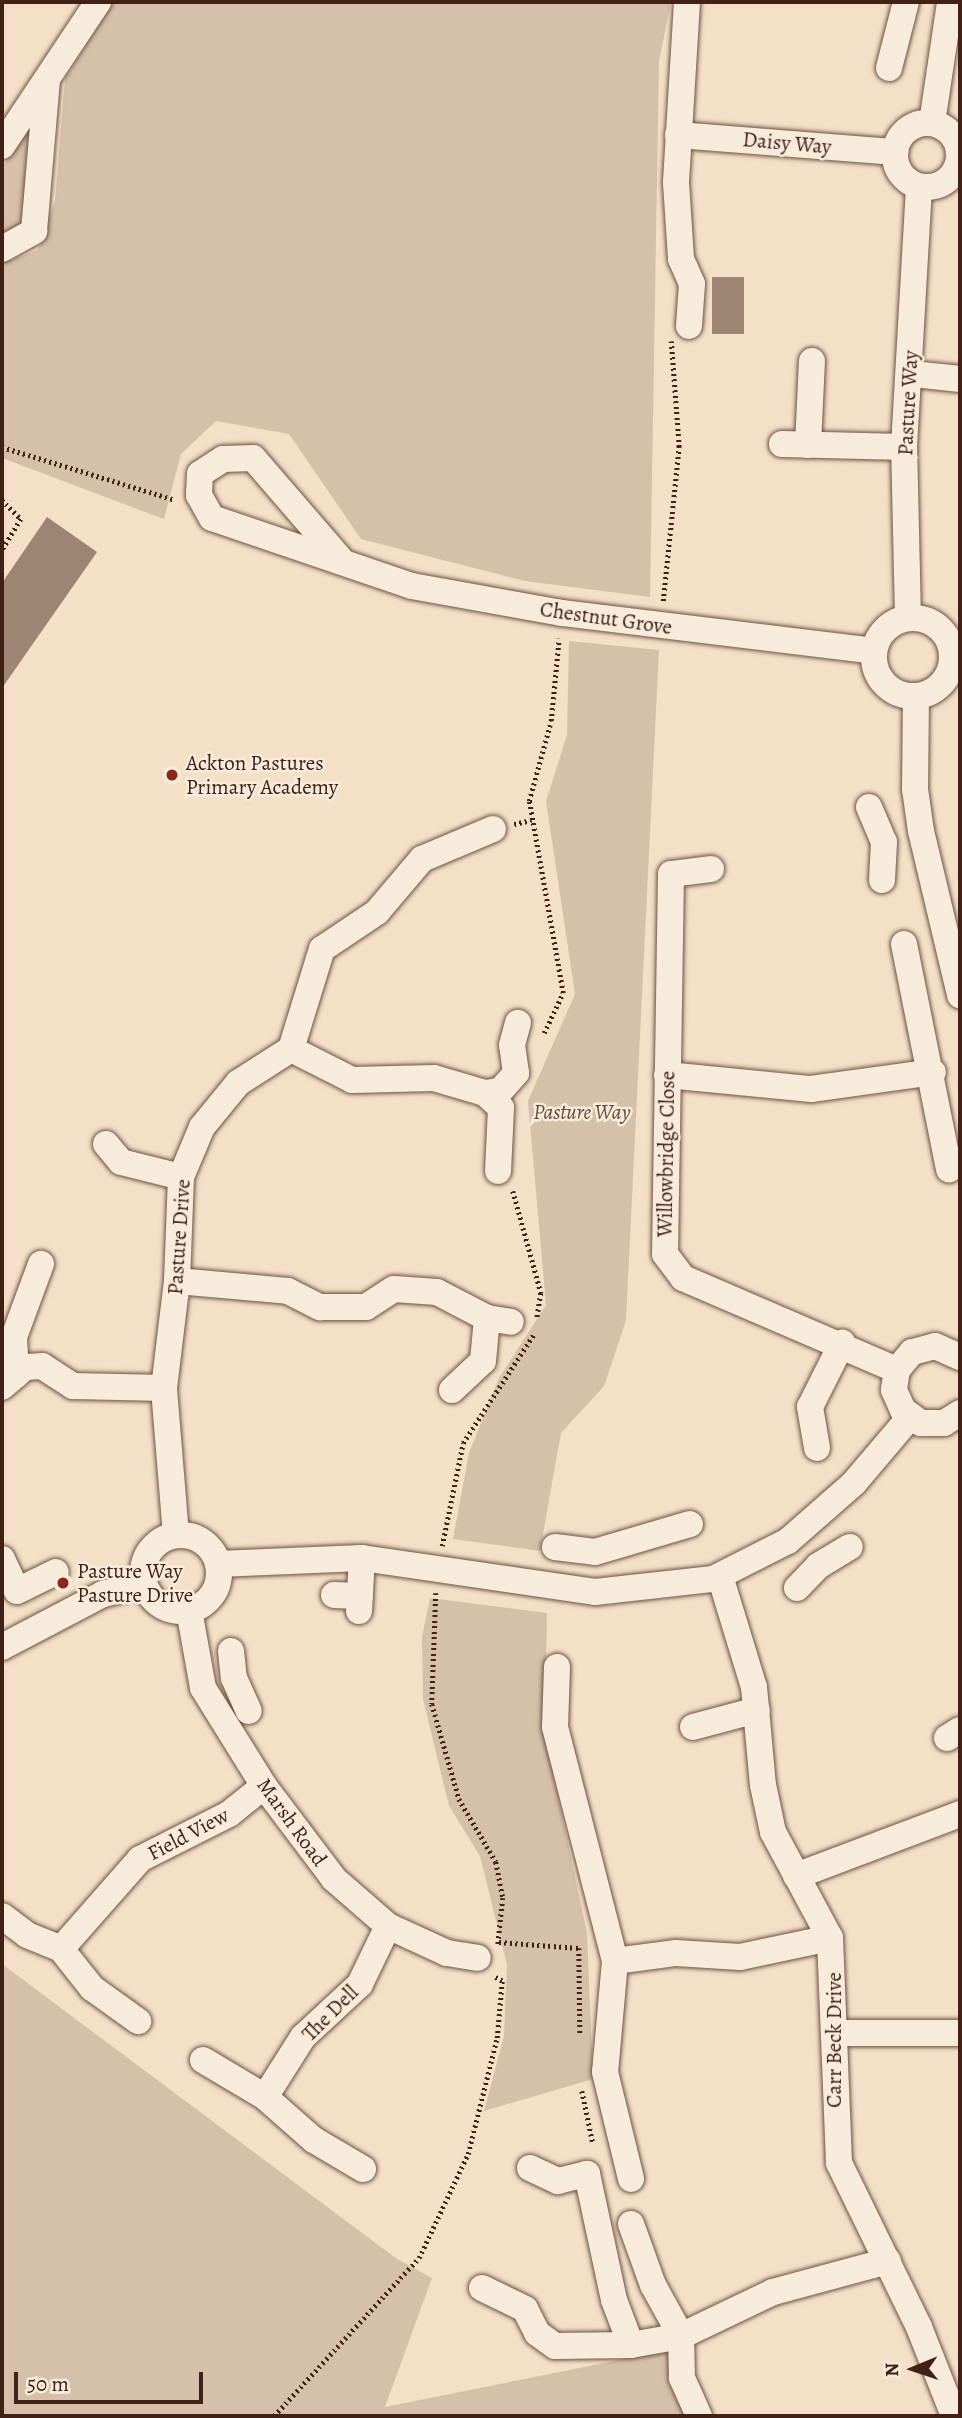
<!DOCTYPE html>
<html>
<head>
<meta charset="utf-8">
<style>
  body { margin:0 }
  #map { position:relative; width:962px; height:2418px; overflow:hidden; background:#f3e0c7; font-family:Alegreya,serif }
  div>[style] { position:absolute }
  .green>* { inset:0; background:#d5c0a9 }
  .building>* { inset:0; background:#9e8472; transform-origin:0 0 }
  .path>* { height:4.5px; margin-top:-2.25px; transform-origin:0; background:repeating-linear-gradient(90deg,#412115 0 2px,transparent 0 5.5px) }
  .roads { filter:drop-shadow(0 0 2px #6e5142) drop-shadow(0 0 2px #6e5142) }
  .minor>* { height:26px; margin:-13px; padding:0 13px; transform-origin:13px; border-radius:13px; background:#f7ebdb }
  .minor>.ring { margin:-13px; padding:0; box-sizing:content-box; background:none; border:26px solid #f7ebdb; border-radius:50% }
  .dots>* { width:19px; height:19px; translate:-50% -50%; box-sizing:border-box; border:4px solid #f7ebdb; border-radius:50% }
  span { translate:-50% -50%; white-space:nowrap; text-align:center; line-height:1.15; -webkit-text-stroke:5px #f7ebdb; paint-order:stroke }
  .street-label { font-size:21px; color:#412115 }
  .poi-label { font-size:21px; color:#412115 }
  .left { translate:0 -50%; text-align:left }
  .park-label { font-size:21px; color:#66493a; font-style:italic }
  .frame { position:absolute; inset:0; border:4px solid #412115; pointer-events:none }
  .north { position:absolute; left:878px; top:2334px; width:70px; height:70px; -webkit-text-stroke:5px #f7ebdb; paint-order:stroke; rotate:268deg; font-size:19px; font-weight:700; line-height:28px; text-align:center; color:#412115 }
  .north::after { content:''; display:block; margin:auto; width:24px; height:32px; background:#412115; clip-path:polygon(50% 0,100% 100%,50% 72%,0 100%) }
  .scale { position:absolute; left:14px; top:2372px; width:189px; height:32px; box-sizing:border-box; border:4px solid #412115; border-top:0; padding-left:9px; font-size:21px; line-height:24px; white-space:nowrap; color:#412115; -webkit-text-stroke:5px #f7ebdb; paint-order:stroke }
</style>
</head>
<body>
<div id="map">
  <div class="green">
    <div style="clip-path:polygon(113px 2px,671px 2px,659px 61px,650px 597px,525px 581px,361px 539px,289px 434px,216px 421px,181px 454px,164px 519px,2px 458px,2px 258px,12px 260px,38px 250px,55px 201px,65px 79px)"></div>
    <div style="clip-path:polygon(34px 122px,27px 218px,6px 234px,2px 232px,2px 167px)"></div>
    <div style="clip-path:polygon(569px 641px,659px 650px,626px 1320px,604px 1386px,561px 1433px,540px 1551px,453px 1539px,469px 1453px,499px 1378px,546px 1305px,528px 1101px,575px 994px,546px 801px,567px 735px)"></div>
    <div style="clip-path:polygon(430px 1598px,547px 1613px,545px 1735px,587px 1933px,593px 2079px,484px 2111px,504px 2036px,507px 1965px,480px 1856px,449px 1806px,423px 1699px,422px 1637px)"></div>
    <div style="clip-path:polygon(2px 1964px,397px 2259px,432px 2278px,385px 2407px,674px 2349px,694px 2416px,2px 2416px)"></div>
  </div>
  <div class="building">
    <div style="left:712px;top:277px;width:32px;height:57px"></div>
    <div style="clip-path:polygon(47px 517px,97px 552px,2px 688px,2px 583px)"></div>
  </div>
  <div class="path">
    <div style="left:2px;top:447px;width:181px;rotate:17deg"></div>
    <div style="left:2px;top:500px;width:27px;rotate:45deg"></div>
    <div style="left:21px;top:519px;width:37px;rotate:121deg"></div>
    <div style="left:663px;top:601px;width:155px;rotate:-84.1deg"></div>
    <div style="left:679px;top:447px;width:106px;rotate:-94.3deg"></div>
    <div style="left:514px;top:824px;width:18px;rotate:-13deg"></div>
    <div style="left:544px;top:1033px;width:44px;rotate:-64.6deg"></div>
    <div style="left:563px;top:993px;width:195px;rotate:-100deg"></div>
    <div style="left:529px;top:801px;width:83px;rotate:-74.6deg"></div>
    <div style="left:551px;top:721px;width:83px;rotate:-84.5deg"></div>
    <div style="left:513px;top:1191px;width:106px;rotate:74.6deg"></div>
    <div style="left:541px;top:1293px;width:26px;rotate:99deg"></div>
    <div style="left:442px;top:1546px;width:105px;rotate:-78.5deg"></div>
    <div style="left:463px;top:1443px;width:130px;rotate:-56.9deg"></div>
    <div style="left:436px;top:1593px;width:111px;rotate:92.1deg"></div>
    <div style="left:432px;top:1704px;width:99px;rotate:74.1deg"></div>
    <div style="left:459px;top:1799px;width:73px;rotate:59.6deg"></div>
    <div style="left:496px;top:1862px;width:37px;rotate:79deg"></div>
    <div style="left:503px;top:1898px;width:46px;rotate:96.2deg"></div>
    <div style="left:499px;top:1942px;width:80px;rotate:4.3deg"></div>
    <div style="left:579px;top:1948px;width:85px;rotate:89.3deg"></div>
    <div style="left:582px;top:2091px;width:53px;rotate:78.1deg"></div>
    <div style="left:274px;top:2416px;width:214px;rotate:-47.5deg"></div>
    <div style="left:419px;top:2258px;width:115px;rotate:-64.8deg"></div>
    <div style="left:468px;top:2154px;width:120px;rotate:-76deg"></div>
    <div style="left:497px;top:2038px;width:57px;rotate:-85deg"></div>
    <div style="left:502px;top:1981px;width:10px;rotate:-151deg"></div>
  </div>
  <div class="roads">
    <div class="minor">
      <div style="left:687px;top:2px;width:181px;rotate:93.5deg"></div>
      <div style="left:676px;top:183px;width:76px;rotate:86.2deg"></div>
      <div style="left:681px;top:259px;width:27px;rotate:66deg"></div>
      <div style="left:692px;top:284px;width:42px;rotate:94.1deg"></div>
      <div style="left:889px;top:68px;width:68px;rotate:-75.6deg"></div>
      <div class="ring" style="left:895px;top:123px;width:38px;height:38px"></div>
      <div style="left:932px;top:123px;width:122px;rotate:-81.5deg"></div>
      <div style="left:678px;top:135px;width:218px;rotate:4.5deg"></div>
      <div style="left:2px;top:146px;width:173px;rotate:-56.3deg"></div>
      <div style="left:2px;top:249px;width:37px;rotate:-29deg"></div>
      <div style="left:34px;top:231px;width:152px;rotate:-85.1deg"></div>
      <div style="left:912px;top:374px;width:48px;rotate:5.9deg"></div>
      <div style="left:782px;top:444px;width:122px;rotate:1.4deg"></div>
      <div style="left:808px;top:445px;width:84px;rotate:-87.3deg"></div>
      <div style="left:342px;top:561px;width:136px;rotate:-130.8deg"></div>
      <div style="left:253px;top:458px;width:30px;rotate:178deg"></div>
      <div style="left:223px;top:459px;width:27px;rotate:147deg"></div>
      <div style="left:200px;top:474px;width:21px;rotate:93deg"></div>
      <div style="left:199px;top:495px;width:26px;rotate:61deg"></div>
      <div style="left:212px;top:518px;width:211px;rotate:18.8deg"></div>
      <div style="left:412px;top:586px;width:152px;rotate:10.2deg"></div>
      <div style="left:562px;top:613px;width:314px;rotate:6.9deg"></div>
      <div style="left:908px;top:618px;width:171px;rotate:-91.3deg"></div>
      <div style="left:904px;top:447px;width:259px;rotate:-86.7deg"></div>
      <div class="ring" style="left:874px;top:618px;width:52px;height:52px"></div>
      <div style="left:916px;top:696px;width:93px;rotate:90.6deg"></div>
      <div style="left:915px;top:789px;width:42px;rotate:81.9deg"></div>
      <div style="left:921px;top:831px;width:169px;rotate:76.6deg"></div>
      <div style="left:869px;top:807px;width:38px;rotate:67deg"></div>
      <div style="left:884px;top:842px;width:38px;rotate:93deg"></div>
      <div style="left:711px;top:869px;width:40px;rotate:172.9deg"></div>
      <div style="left:671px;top:874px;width:380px;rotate:90.9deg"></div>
      <div style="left:665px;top:1254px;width:30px;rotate:53deg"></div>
      <div style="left:683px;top:1278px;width:233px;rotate:23.3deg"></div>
      <div style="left:904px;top:944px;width:230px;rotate:78.7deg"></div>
      <div style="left:291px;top:1049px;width:68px;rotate:26.9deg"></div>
      <div style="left:352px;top:1080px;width:82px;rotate:-1.4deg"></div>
      <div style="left:434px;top:1078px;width:53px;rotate:16.4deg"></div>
      <div style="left:485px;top:1093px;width:22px;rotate:43deg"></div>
      <div style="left:501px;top:1108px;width:63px;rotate:92.7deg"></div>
      <div style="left:667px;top:1075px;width:145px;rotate:5.6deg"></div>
      <div style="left:811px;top:1089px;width:123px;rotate:-7.9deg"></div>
      <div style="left:485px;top:1093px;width:15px;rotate:-8deg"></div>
      <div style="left:500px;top:1091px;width:24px;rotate:-48deg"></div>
      <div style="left:516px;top:1073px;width:28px;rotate:-98deg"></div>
      <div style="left:512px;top:1045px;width:23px;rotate:-75deg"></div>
      <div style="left:106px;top:1144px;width:23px;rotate:50deg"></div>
      <div style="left:121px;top:1162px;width:62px;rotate:14deg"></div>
      <div style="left:177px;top:1281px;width:111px;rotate:5.1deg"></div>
      <div style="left:288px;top:1291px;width:36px;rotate:27deg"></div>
      <div style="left:320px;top:1307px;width:46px"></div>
      <div style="left:366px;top:1307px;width:33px;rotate:-33deg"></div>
      <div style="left:394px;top:1289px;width:43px;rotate:4deg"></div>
      <div style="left:437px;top:1292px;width:56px;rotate:27.5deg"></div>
      <div style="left:487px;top:1318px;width:24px;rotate:9deg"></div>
      <div style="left:960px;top:1357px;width:27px;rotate:-156deg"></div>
      <div style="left:935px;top:1346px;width:24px;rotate:165deg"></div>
      <div style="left:912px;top:1352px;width:23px;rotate:130deg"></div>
      <div style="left:897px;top:1370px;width:20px;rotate:99deg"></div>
      <div style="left:894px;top:1390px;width:22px;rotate:66deg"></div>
      <div style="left:903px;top:1410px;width:22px;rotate:36deg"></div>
      <div style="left:921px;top:1423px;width:23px"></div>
      <div style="left:944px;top:1423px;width:19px;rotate:-32deg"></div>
      <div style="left:16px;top:1375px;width:38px;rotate:-93deg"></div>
      <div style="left:14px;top:1337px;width:78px;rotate:-69.7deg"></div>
      <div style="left:2px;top:1387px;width:30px;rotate:-41deg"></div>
      <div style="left:25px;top:1367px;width:17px;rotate:-3deg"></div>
      <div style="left:42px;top:1366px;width:37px;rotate:33deg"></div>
      <div style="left:73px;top:1386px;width:91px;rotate:1.3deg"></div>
      <div style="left:452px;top:1390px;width:42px;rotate:-43.1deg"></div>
      <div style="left:483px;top:1361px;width:43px;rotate:-84.7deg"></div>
      <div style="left:817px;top:1448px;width:42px;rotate:-99.7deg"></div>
      <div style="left:810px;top:1407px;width:72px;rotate:-63.4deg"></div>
      <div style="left:176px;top:1535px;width:147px;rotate:-94.7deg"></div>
      <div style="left:164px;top:1388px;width:108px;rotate:-83.1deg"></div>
      <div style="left:177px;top:1281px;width:104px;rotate:-87.8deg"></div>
      <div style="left:181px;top:1177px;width:54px;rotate:-67.2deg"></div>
      <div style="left:202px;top:1127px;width:57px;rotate:-50.7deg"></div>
      <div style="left:238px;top:1083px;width:63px;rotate:-32.7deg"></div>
      <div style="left:291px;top:1049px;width:105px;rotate:-72.8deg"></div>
      <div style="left:322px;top:949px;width:66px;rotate:-33.9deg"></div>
      <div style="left:377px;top:912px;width:70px;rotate:-49.7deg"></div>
      <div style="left:422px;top:859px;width:77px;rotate:-22.9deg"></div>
      <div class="ring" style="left:143px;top:1535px;width:50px;height:50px"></div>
      <div style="left:555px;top:1547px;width:40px;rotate:7.1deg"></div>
      <div style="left:595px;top:1552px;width:99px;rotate:-16.4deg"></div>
      <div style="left:2px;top:1559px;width:35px;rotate:65deg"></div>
      <div style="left:17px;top:1591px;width:43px;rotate:-26deg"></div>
      <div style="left:218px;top:1564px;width:144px;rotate:-2.4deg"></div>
      <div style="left:362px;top:1558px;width:235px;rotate:8.3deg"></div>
      <div style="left:595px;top:1592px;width:119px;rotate:-6.3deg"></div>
      <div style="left:713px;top:1579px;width:84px;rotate:-26.9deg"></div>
      <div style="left:788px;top:1541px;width:88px;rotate:-41.3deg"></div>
      <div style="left:854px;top:1483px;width:87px;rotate:-49.7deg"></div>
      <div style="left:720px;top:1576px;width:116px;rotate:73deg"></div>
      <div style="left:754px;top:1687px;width:98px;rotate:84.8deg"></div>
      <div style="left:763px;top:1785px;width:48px;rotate:78deg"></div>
      <div style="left:773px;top:1832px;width:120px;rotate:61.7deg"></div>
      <div style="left:830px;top:1938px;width:225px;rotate:87.7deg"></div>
      <div style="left:839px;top:2163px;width:182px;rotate:64deg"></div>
      <div style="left:919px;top:2327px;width:96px;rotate:68.5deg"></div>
      <div style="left:797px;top:1588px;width:30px;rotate:-46deg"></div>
      <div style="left:818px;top:1566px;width:37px;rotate:-31deg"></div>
      <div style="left:334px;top:1595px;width:26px;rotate:2deg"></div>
      <div style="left:189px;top:1610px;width:79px;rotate:79.8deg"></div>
      <div style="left:203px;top:1688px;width:115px;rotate:58.1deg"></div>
      <div style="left:264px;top:1786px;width:116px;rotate:53deg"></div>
      <div style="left:334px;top:1879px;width:72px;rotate:41deg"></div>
      <div style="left:388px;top:1926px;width:65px;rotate:24.6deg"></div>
      <div style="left:447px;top:1953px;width:31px;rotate:9deg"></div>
      <div style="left:359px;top:1611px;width:53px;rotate:-86.8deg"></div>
      <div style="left:2px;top:1647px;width:114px;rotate:-27.7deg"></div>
      <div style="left:103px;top:1594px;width:42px;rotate:-13.7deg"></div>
      <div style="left:231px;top:1651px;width:27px;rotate:84deg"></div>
      <div style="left:234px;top:1678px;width:36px;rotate:66deg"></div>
      <div style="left:557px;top:1667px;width:60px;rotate:91.9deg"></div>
      <div style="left:555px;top:1727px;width:242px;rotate:75.6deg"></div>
      <div style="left:615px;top:1961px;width:111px;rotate:95.1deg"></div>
      <div style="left:605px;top:2072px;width:110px;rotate:76.3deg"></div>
      <div style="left:693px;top:1727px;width:66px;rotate:-14.9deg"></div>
      <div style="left:947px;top:1738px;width:15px;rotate:-32deg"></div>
      <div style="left:796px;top:1876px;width:175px;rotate:-20.7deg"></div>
      <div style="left:2px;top:1916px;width:31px;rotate:37deg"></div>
      <div style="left:27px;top:1935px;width:37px;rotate:22deg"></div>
      <div style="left:61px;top:1949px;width:50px;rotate:51.5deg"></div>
      <div style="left:92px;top:1988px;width:57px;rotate:35.7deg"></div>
      <div style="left:61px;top:1949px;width:120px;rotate:-48.7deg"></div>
      <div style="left:140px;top:1859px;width:100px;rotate:-26.8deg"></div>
      <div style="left:229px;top:1814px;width:45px;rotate:-38.7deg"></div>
      <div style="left:615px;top:1961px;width:62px;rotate:-7.5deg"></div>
      <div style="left:676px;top:1953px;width:64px;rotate:3.6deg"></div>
      <div style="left:740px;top:1957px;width:92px;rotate:-11.9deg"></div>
      <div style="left:838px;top:2033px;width:122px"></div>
      <div style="left:203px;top:2060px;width:72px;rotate:30.8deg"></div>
      <div style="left:265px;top:2097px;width:65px;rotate:41.3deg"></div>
      <div style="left:314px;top:2140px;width:57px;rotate:30.6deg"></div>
      <div style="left:265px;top:2097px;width:71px;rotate:-57.7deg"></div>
      <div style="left:303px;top:2037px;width:78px;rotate:-42.9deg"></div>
      <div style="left:360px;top:1984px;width:64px;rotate:-64.2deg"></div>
      <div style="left:530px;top:2168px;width:31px;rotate:25deg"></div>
      <div style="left:558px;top:2181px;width:30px;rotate:-14deg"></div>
      <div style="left:587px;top:2174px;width:129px;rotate:77.9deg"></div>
      <div style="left:614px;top:2300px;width:48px;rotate:69.3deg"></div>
      <div style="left:631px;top:2224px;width:65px;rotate:70.2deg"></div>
      <div style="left:653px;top:2285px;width:58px;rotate:61.2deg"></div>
      <div style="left:681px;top:2336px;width:42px;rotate:88.6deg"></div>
      <div style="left:682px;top:2378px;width:42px;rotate:65.9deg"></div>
      <div style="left:482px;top:2288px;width:48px;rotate:26deg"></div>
      <div style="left:525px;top:2309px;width:27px;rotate:63deg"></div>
      <div style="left:537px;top:2333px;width:22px;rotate:36deg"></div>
      <div style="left:555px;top:2346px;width:76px;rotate:-0.8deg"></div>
      <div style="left:631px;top:2345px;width:51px;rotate:-10.2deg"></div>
      <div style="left:681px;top:2336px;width:102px;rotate:-25.6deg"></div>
      <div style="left:773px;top:2292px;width:119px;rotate:-15.1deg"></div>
    </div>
  </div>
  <div class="dots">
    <div style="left:172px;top:775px;background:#8f2418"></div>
    <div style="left:63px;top:1583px;background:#8f2418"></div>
  </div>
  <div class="street-label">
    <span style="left:787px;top:143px;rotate:5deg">Daisy Way</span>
    <span style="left:908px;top:403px;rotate:-87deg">Pasture Way</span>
    <span style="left:606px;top:618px;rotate:8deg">Chestnut Grove</span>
    <span style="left:666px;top:1154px;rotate:-89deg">Willowbridge Close</span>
    <span style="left:179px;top:1237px;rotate:-86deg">Pasture Drive</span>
    <span style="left:292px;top:1822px;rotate:54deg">Marsh Road</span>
    <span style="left:188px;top:1834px;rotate:-28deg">Field View</span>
    <span style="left:330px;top:2013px;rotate:-45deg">The Dell</span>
    <span style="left:834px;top:2040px;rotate:-90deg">Carr Beck Drive</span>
  </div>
  <div class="poi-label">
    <span class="left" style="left:186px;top:775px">Ackton Pastures<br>Primary Academy</span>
    <span class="left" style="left:77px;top:1583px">Pasture Way<br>Pasture Drive</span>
  </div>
  <div class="park-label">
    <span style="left:582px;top:1112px">Pasture Way</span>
  </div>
  <div class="frame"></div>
  <div class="north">N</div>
  <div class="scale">50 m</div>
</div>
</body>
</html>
